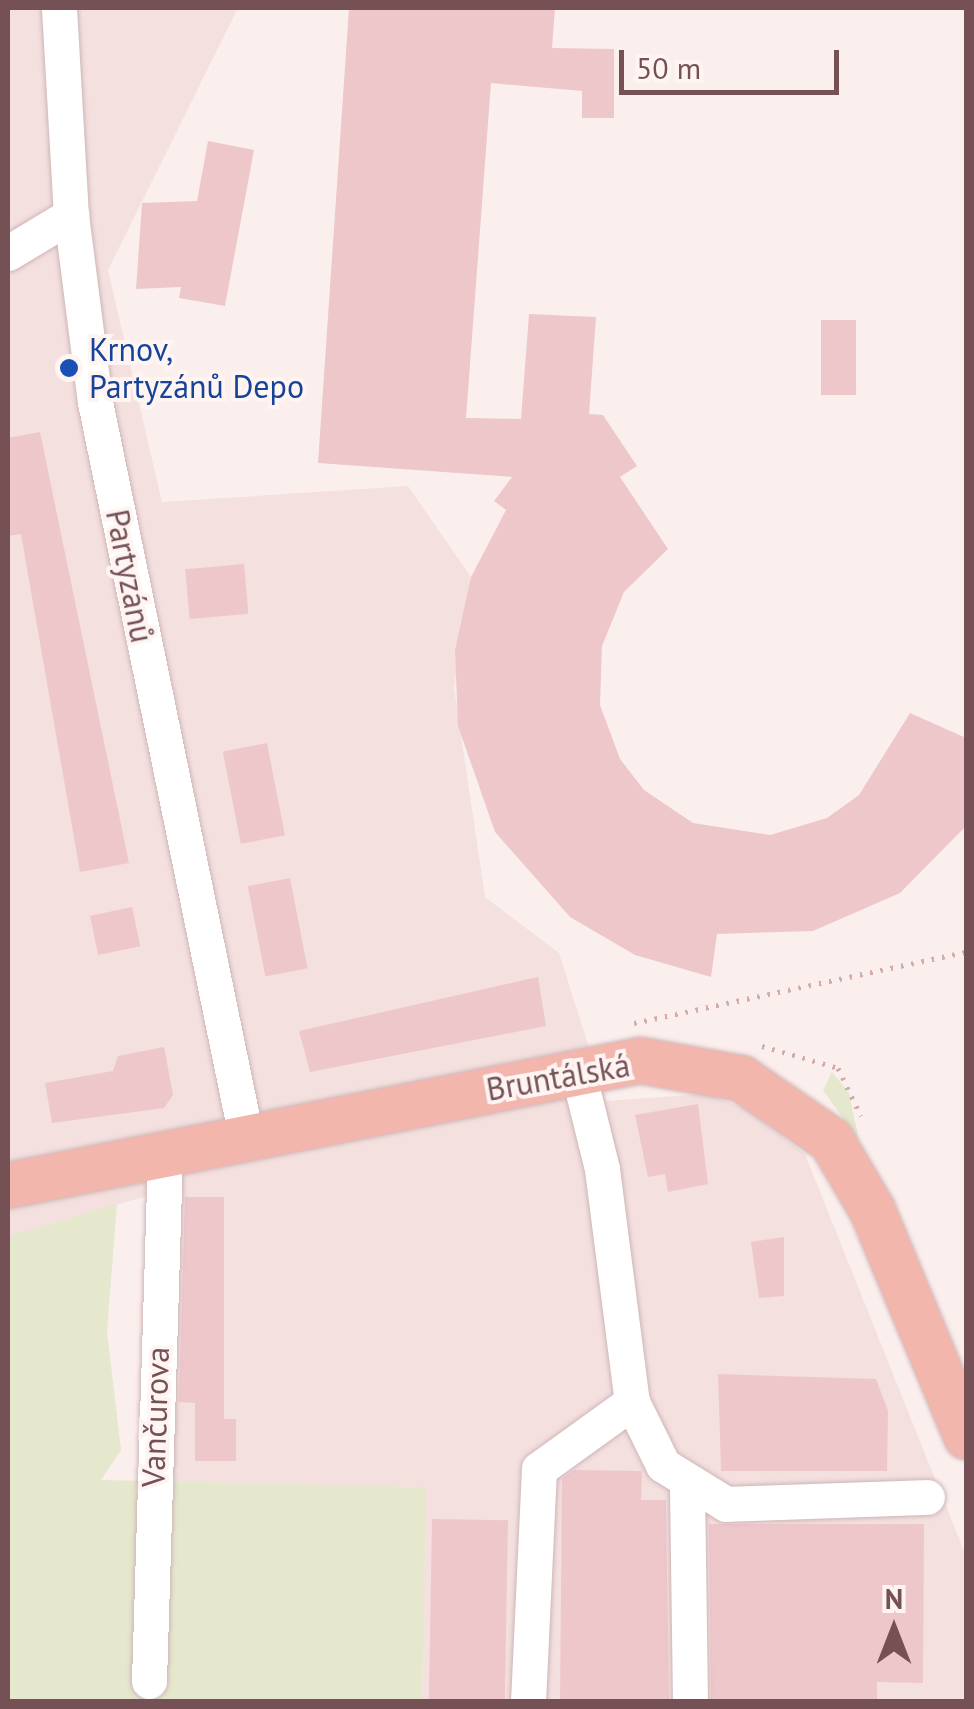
<!DOCTYPE html>
<html>
<head>
<meta charset="utf-8">
<style>
  body { margin:0 }
  #map { position:relative; width:974px; height:1709px; overflow:hidden; background:#fbefed; font-family:"PT Sans",sans-serif }
  div>[style] { position:absolute }
  .residential>* { inset:0; background:#f4e0df }
  .green>* { inset:0; background:#e5e8cc }
  .building>* { inset:0; background:#eec7cb; transform-origin:0 0 }
  .path>* { height:5px; margin-top:-2.5px; transform-origin:0; background:repeating-linear-gradient(90deg,#d3aaae 0 2.5px,transparent 0 10.5px) }
  .roads { filter:drop-shadow(0 0 2px #cfb5b7) drop-shadow(0 0 2px #cfb5b7) }
  .minor>* { height:35px; margin:-17.5px; padding:0 17.5px; transform-origin:17.5px; border-radius:17.5px; background:#fff }
  .major>* { height:45px; margin:-22.5px; padding:0 22.5px; transform-origin:22.5px; border-radius:22.5px; background:#f2b6ad }
  .dots>* { width:28px; height:28px; translate:-50% -50%; box-sizing:border-box; border:5px solid #fef5f3; border-radius:50% }
  span { translate:-50% -50%; white-space:nowrap; text-align:center; line-height:1.15; -webkit-text-stroke:8px #fef5f3; paint-order:stroke }
  .transit-label { font-size:32px; color:#164399 }
  .left { translate:0 -50%; text-align:left }
  .street-label { font-size:32px; color:#755156 }
  .frame { position:absolute; inset:0; border:10px solid #755156; pointer-events:none }
  .north { position:absolute; left:844px; top:1579px; width:100px; height:100px; -webkit-text-stroke:8px #fef5f3; paint-order:stroke; rotate:0deg; font-size:28px; font-weight:700; line-height:40px; text-align:center; color:#755156 }
  .north::after { content:''; display:block; margin:auto; width:35px; height:45px; background:#755156; clip-path:polygon(50% 0,100% 100%,50% 72%,0 100%) }
  .scale { position:absolute; left:619px; top:50px; width:220px; height:45px; box-sizing:border-box; border:5px solid #755156; border-top:0; padding-left:12px; font-size:30px; line-height:35px; white-space:nowrap; color:#755156; -webkit-text-stroke:8px #fef5f3; paint-order:stroke }
</style>
</head>
<body>
<div id="map">
  <div class="residential">
    <div style="clip-path:polygon(8px 8px,238px 8px,108px 270px,162px 502px,408px 486px,471px 577px,454px 688px,485px 897px,559px 953px,606px 1101px,704px 1094px,745px 1108px,805px 1154px,966px 1556px,966px 1701px,422px 1701px,425px 1487px,163px 1484px,179px 1187px,8px 1236px)"></div>
  </div>
  <div class="green">
    <div style="clip-path:polygon(832px 1072px,849px 1093px,859px 1141px,823px 1090px)"></div>
    <div style="clip-path:polygon(117px 1204px,107px 1331px,121px 1450px,101px 1480px,426px 1487px,422px 1701px,8px 1701px,8px 1236px)"></div>
  </div>
  <div class="building">
    <div style="clip-path:polygon(349px 8px,555px 8px,552px 48px,614px 49px,614px 118px,582px 118px,582px 91px,491px 83px,466px 418px,521px 419px,529px 314px,596px 317px,589px 414px,603px 415px,637px 466px,620px 477px,668px 549px,624px 592px,602px 646px,600px 705px,620px 759px,644px 790px,693px 823px,770px 835px,827px 818px,859px 795px,910px 713px,966px 738px,966px 826px,900px 893px,813px 931px,717px 934px,711px 977px,635px 955px,570px 917px,495px 832px,458px 726px,455px 650px,471px 577px,506px 510px,494px 501px,512px 477px,318px 463px)"></div>
    <div style="clip-path:polygon(208px 141px,254px 150px,225px 306px,179px 298px,181px 287px,136px 289px,142px 203px,197px 201px)"></div>
    <div style="left:821px;top:320px;width:35px;height:75px"></div>
    <div style="clip-path:polygon(40px 432px,129px 863px,80px 872px,21px 534px,8px 536px,8px 438px)"></div>
    <div style="left:244px;top:564px;width:50px;height:59px;rotate:85deg"></div>
    <div style="left:267px;top:743px;width:94px;height:45px;rotate:79deg"></div>
    <div style="left:290px;top:878px;width:92px;height:43px;rotate:79deg"></div>
    <div style="left:132px;top:907px;width:40px;height:43px;rotate:78deg"></div>
    <div style="clip-path:polygon(538px 977px,546px 1026px,310px 1072px,299px 1031px)"></div>
    <div style="clip-path:polygon(164px 1047px,173px 1095px,164px 1108px,52px 1123px,45px 1083px,113px 1071px,118px 1056px)"></div>
    <div style="clip-path:polygon(698px 1104px,708px 1184px,668px 1192px,665px 1174px,648px 1177px,635px 1115px)"></div>
    <div style="clip-path:polygon(185px 1197px,224px 1197px,224px 1419px,236px 1419px,236px 1461px,195px 1461px,195px 1403px,179px 1402px)"></div>
    <div style="clip-path:polygon(784px 1237px,784px 1296px,759px 1298px,751px 1242px)"></div>
    <div style="clip-path:polygon(718px 1374px,876px 1379px,888px 1411px,887px 1471px,721px 1471px)"></div>
    <div style="clip-path:polygon(574px 1470px,642px 1471px,641px 1500px,666px 1500px,669px 1702px,560px 1702px,562px 1479px)"></div>
    <div style="left:432px;top:1519px;width:76px;height:183px;rotate:1deg"></div>
    <div style="clip-path:polygon(709px 1524px,924px 1524px,923px 1683px,877px 1682px,877px 1702px,711px 1702px)"></div>
  </div>
  <div class="path">
    <div style="left:634px;top:1023px;width:340px;rotate:-12.1deg"></div>
    <div style="left:762px;top:1046px;width:79px;rotate:16.1deg"></div>
    <div style="left:838px;top:1068px;width:53px;rotate:64.4deg"></div>
  </div>
  <div class="roads">
    <div class="minor">
      <div style="left:59px;top:8px;width:207px;rotate:86.7deg"></div>
      <div style="left:71px;top:215px;width:189px;rotate:82.7deg"></div>
      <div style="left:95px;top:402px;width:750px;rotate:78.39deg"></div>
      <div style="left:8px;top:253px;width:74px;rotate:-31.1deg"></div>
      <div style="left:578px;top:1072px;width:100px;rotate:76.1deg"></div>
      <div style="left:602px;top:1169px;width:235px;rotate:82.7deg"></div>
      <div style="left:632px;top:1402px;width:70px;rotate:63.8deg"></div>
      <div style="left:663px;top:1465px;width:74px;rotate:31.8deg"></div>
      <div style="left:726px;top:1504px;width:201px;rotate:-2deg"></div>
      <div style="left:687px;top:1487px;width:215px;rotate:89.2deg"></div>
      <div style="left:149px;top:1681px;width:527px;rotate:-88.26deg"></div>
      <div style="left:528px;top:1702px;width:233px;rotate:-87.3deg"></div>
      <div style="left:539px;top:1469px;width:115px;rotate:-35.8deg"></div>
    </div>
    <div class="major">
      <div style="left:8px;top:1185px;width:644px;rotate:-11.19deg"></div>
      <div style="left:640px;top:1060px;width:103px;rotate:10.1deg"></div>
      <div style="left:741px;top:1078px;width:109px;rotate:34.6deg"></div>
      <div style="left:831px;top:1140px;width:81px;rotate:59.6deg"></div>
      <div style="left:872px;top:1210px;width:245px;rotate:67.4deg"></div>
    </div>
  </div>
  <div class="dots">
    <div style="left:69px;top:368px;background:#1a4fb4"></div>
  </div>
  <div class="transit-label">
    <span class="left" style="left:89px;top:368px">Krnov,<br>Partyzánů Depo</span>
  </div>
  <div class="street-label">
    <span style="left:130px;top:576px;rotate:79deg">Partyzánů</span>
    <span style="left:558px;top:1077px;rotate:-10deg">Bruntálská</span>
    <span style="left:155px;top:1417px;rotate:-88deg">Vančurova</span>
  </div>
  <div class="frame"></div>
  <div class="north">N</div>
  <div class="scale">50 m</div>
</div>
</body>
</html>
